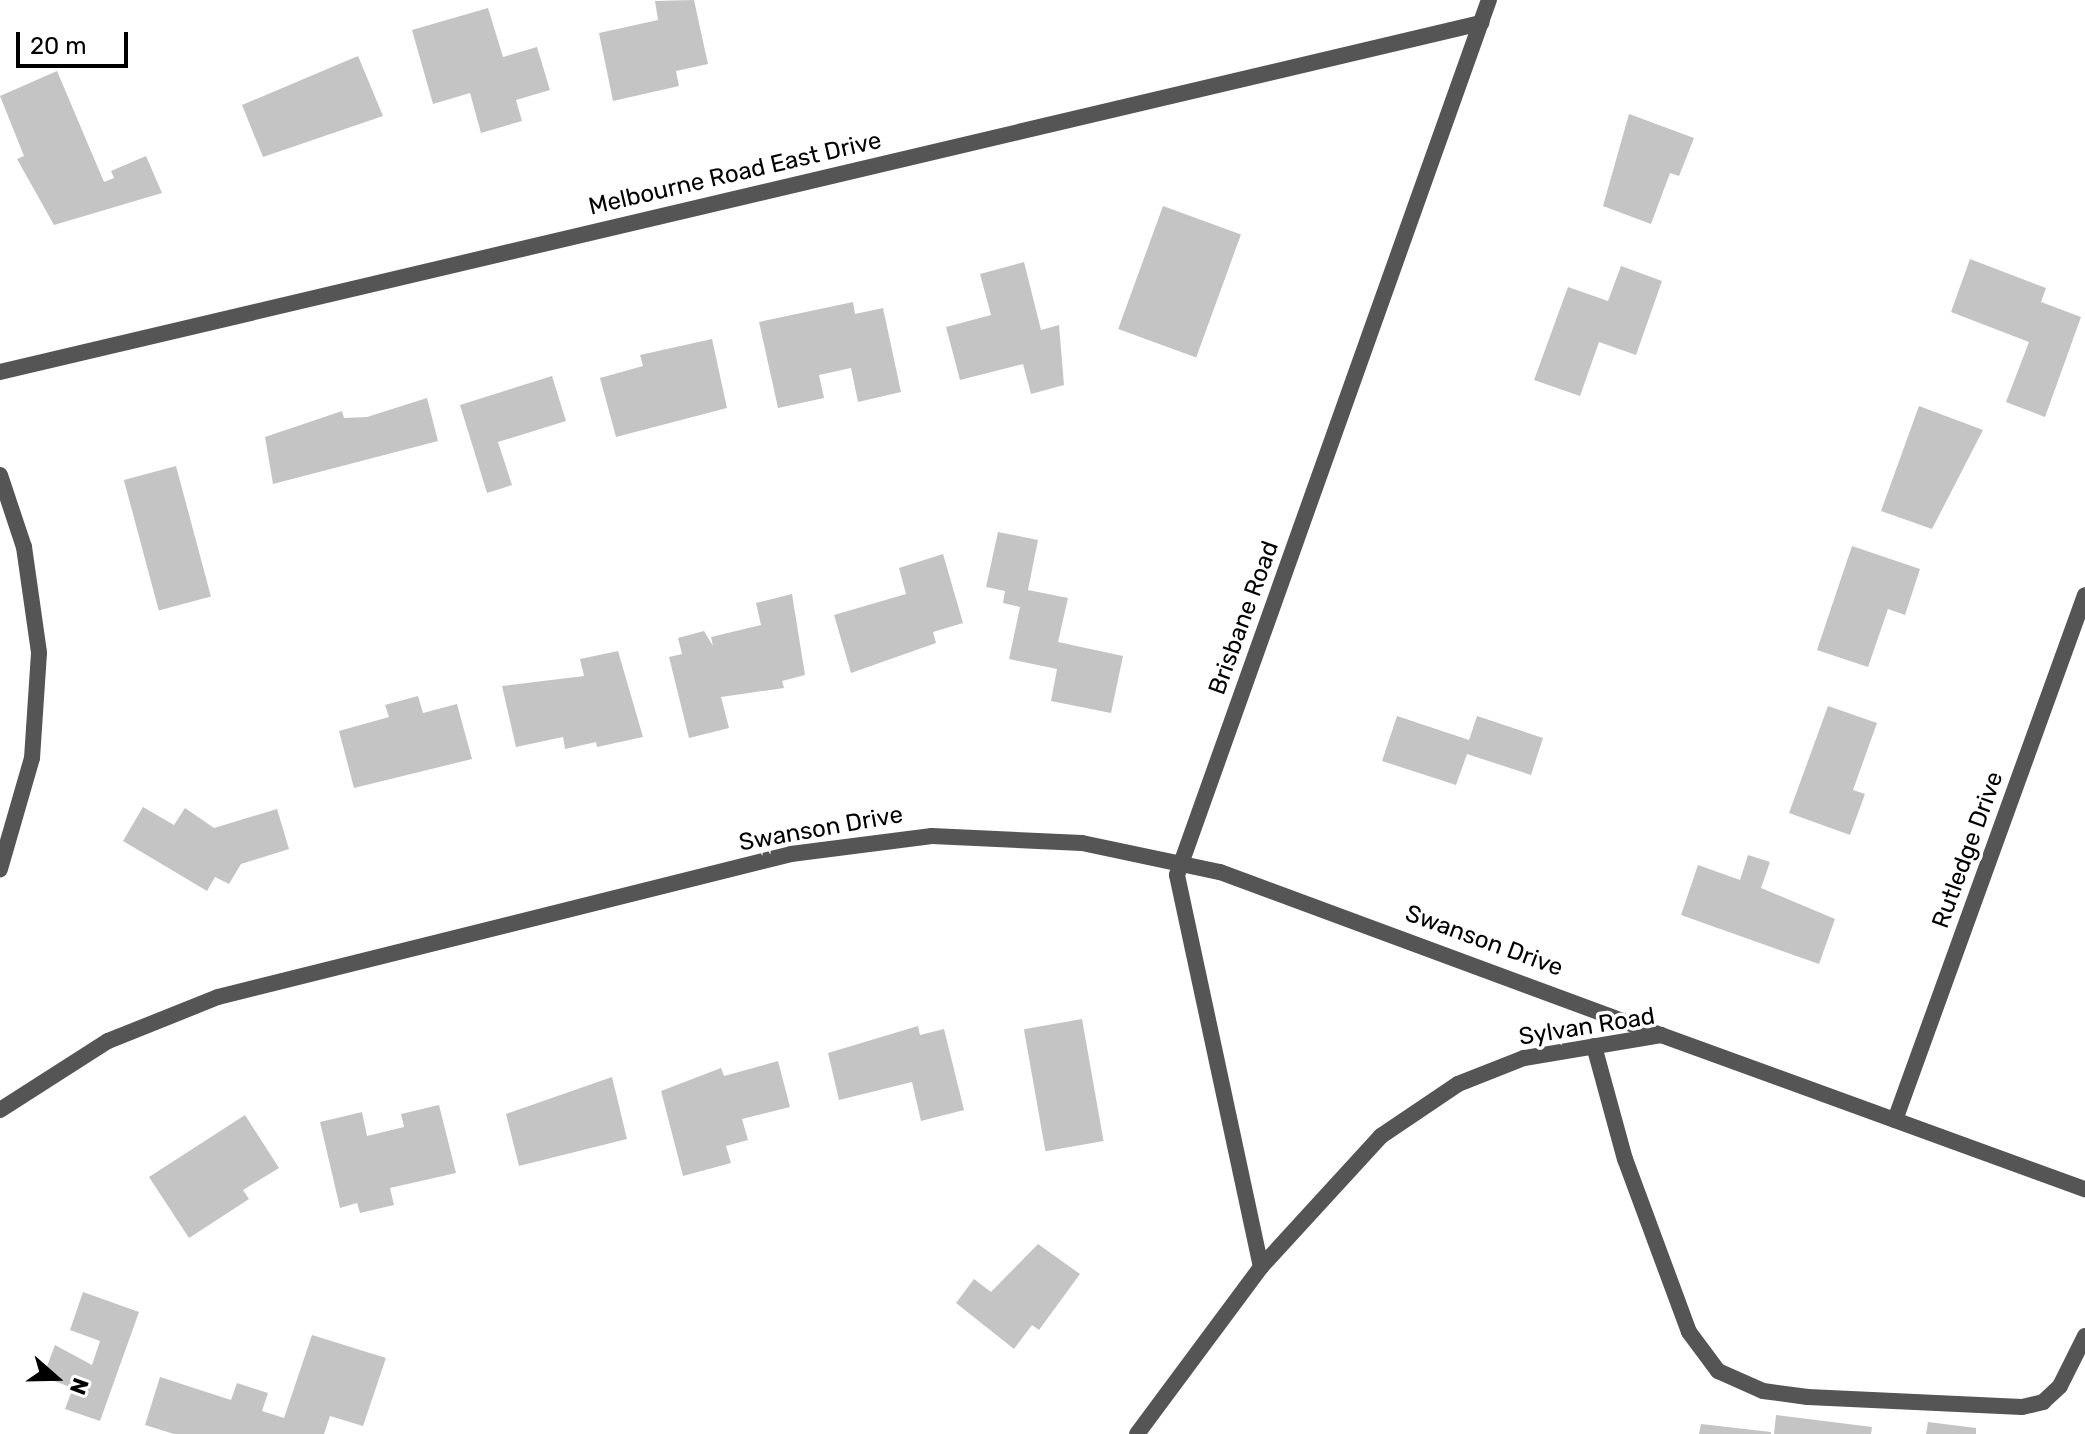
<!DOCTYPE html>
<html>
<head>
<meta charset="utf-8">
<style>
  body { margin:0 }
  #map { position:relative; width:2085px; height:1434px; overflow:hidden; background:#fff; font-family:Rubik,sans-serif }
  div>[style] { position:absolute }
  .building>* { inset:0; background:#c4c4c4; transform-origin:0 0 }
  .service>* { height:16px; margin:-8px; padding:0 8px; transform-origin:8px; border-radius:8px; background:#555 }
  .minor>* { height:16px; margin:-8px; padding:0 8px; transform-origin:8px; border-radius:8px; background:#555 }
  span { translate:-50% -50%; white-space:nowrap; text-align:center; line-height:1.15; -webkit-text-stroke:7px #fff; paint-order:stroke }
  .street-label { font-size:24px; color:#000 }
  .north { position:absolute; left:16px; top:1338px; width:80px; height:80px; -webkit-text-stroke:6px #fff; paint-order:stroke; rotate:110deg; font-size:22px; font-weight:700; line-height:32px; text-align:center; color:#000 }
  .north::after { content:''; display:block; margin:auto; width:28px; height:36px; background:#000; clip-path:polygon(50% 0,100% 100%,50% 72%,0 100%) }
  .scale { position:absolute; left:16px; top:32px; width:112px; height:36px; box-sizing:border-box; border:4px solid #000; border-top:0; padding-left:10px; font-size:24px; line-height:28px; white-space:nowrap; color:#000; -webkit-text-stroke:6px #fff; paint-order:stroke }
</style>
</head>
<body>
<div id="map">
  <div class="building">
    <div style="clip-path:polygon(694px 0,708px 64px,676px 71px,679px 86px,613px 101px,599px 33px,658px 20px,655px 1px)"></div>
    <div style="clip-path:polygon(488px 8px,503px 57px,537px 47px,550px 90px,516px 100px,522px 121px,481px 133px,470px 93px,433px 104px,412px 30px)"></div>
    <div style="clip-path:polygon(358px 56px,383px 116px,263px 157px,242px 105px)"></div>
    <div style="clip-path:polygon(57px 71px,104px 182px,114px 178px,111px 171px,146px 156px,162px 193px,54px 225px,17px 159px,24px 156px,0 96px)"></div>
    <div style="clip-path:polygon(1629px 114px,1694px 138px,1679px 176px,1670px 173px,1651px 224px,1603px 206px)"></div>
    <div style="left:1163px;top:206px;width:83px;height:131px;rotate:20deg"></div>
    <div style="clip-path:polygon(1970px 259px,2046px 288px,2041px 302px,2081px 317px,2045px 417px,2006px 402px,2029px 342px,1951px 312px)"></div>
    <div style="clip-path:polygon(1024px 262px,1041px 330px,1059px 325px,1064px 385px,1031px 394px,1023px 364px,960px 380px,946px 327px,991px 315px,980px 274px)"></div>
    <div style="clip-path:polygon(1621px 266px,1662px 281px,1636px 355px,1599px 342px,1580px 396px,1534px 380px,1568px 287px,1608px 301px)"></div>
    <div style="clip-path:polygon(853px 302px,855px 314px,883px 308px,901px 392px,858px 402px,851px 368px,819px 375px,824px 398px,778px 408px,759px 322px)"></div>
    <div style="clip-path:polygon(712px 339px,727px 408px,616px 437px,600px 378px,643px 366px,640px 355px)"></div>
    <div style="clip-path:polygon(552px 376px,566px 421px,498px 442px,512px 485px,487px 493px,460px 405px)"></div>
    <div style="clip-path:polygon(427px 398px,438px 441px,273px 484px,265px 437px,342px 411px,344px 418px,367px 417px)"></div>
    <div style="clip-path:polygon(1919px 406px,1983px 430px,1932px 529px,1881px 511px)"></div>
    <div style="left:176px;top:466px;width:135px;height:54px;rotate:75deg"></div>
    <div style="clip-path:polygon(998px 532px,1038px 540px,1028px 590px,1068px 598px,1058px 642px,1123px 656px,1111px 713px,1051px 701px,1057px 669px,1009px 659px,1020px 607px,1003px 603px,1005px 591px,986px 587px)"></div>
    <div style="clip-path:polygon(1852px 546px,1920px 569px,1905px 615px,1888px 609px,1868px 667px,1817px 650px)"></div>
    <div style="clip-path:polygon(943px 554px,963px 623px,933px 632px,936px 643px,851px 673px,834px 615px,906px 594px,899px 568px)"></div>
    <div style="clip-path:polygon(792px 594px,805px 675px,782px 681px,784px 688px,721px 697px,729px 728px,689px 738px,669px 657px,682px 654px,678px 638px,704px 631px,713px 646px,711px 637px,761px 625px,756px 603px)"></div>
    <div style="clip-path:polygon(618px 651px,643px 737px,597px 747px,596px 742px,565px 749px,563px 737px,516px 747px,502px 686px,584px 676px,580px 659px)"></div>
    <div style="clip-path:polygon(418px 696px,423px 713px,457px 704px,472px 759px,354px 788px,339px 731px,389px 717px,385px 705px)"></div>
    <div style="clip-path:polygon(1828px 706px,1877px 723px,1853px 790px,1865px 794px,1850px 835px,1789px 813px)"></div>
    <div style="clip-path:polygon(1397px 716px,1469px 740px,1477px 716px,1543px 738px,1531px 775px,1467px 754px,1456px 785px,1382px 761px)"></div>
    <div style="clip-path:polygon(143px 807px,174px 825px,185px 808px,214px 828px,277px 809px,289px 849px,241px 864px,229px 884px,215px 877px,207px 891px,123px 841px)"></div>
    <div style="clip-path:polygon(1748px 855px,1770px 862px,1761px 888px,1835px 919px,1819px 964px,1681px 915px,1698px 865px,1740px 880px)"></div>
    <div style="left:1082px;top:1019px;width:124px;height:59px;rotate:80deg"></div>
    <div style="clip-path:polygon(918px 1026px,920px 1035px,944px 1029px,964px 1110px,921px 1121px,912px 1082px,839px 1100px,828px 1053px)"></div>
    <div style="clip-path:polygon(778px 1061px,790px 1107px,742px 1119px,748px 1140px,726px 1146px,731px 1163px,683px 1176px,661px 1091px,721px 1068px,724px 1076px)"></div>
    <div style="clip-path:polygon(612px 1077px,627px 1139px,519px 1166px,506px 1114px)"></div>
    <div style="clip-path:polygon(439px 1105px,456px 1173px,390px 1188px,394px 1205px,360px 1213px,357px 1203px,340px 1208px,320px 1122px,362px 1112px,367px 1136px,404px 1127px,401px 1114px)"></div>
    <div style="clip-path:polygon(245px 1115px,279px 1168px,243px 1190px,249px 1199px,189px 1238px,149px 1177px)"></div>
    <div style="clip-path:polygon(1038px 1244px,1080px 1274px,1039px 1330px,1032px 1325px,1014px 1349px,956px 1303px,974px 1279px,991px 1292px)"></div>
    <div style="clip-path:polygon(83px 1292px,139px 1312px,100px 1421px,65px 1409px,73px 1388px,43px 1377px,55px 1345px,92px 1365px,100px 1341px,70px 1330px)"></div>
    <div style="clip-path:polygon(312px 1335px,386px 1358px,363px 1426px,330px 1416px,324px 1434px,174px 1434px,145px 1425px,160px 1377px,231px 1400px,237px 1383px,268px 1393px,262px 1411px,284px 1418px)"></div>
    <div style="clip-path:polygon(1776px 1415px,1872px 1427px,1871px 1434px,1774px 1434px)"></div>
    <div style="clip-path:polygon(1928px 1422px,1976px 1428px,1976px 1434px,1926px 1434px)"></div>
    <div style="clip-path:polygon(1701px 1424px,1771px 1432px,1771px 1434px,1699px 1434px)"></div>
  </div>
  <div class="service">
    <div style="left:1594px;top:1046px;width:117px;rotate:74.7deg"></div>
    <div style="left:1625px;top:1159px;width:184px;rotate:69.7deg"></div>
    <div style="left:1689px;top:1332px;width:49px;rotate:53.4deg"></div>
    <div style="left:1718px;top:1371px;width:49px;rotate:24deg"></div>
    <div style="left:1763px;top:1391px;width:45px;rotate:7.6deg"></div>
    <div style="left:1808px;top:1397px;width:214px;rotate:2.7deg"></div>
    <div style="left:2022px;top:1407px;width:22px;rotate:-13deg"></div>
    <div style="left:2043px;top:1402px;width:23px;rotate:-43deg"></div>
    <div style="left:2060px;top:1386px;width:56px;rotate:-63.4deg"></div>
  </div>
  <div class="minor">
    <div style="left:0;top:372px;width:1522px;rotate:-13.26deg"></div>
    <div style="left:0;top:475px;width:76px;rotate:71.6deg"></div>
    <div style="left:24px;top:547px;width:107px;rotate:81.9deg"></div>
    <div style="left:39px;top:653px;width:105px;rotate:93.8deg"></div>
    <div style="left:32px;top:758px;width:116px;rotate:106.1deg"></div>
    <div style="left:0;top:1110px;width:128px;rotate:-32.6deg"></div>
    <div style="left:108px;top:1041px;width:118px;rotate:-21.8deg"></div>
    <div style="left:218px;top:997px;width:591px;rotate:-14.01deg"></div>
    <div style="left:791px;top:854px;width:142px;rotate:-7.3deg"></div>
    <div style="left:932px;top:836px;width:150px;rotate:2.7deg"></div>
    <div style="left:1082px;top:843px;width:141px;rotate:11.9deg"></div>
    <div style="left:1220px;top:872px;width:470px;rotate:20.3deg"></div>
    <div style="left:1895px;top:1120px;width:558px;rotate:-70.1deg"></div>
    <div style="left:1261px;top:1267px;width:401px;rotate:-102.1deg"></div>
    <div style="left:1177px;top:875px;width:929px;rotate:-70.38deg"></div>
    <div style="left:1137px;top:1434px;width:208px;rotate:-53.4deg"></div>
    <div style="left:1261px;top:1267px;width:178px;rotate:-47.5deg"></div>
    <div style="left:1381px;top:1136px;width:93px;rotate:-34deg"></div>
    <div style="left:1458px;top:1084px;width:71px;rotate:-21.5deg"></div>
    <div style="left:1524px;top:1058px;width:139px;rotate:-9.5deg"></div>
    <div style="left:1661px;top:1035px;width:451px;rotate:20deg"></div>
  </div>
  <div class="street-label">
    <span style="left:735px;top:174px;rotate:-13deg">Melbourne Road East Drive</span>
    <span style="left:1244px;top:618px;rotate:-70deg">Brisbane Road</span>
    <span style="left:821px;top:829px;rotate:-10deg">Swanson Drive</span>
    <span style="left:1968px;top:850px;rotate:-70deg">Rutledge Drive</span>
    <span style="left:1484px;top:941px;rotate:20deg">Swanson Drive</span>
    <span style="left:1587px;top:1027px;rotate:-9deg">Sylvan Road</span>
  </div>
  <div class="north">N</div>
  <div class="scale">20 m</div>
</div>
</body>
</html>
